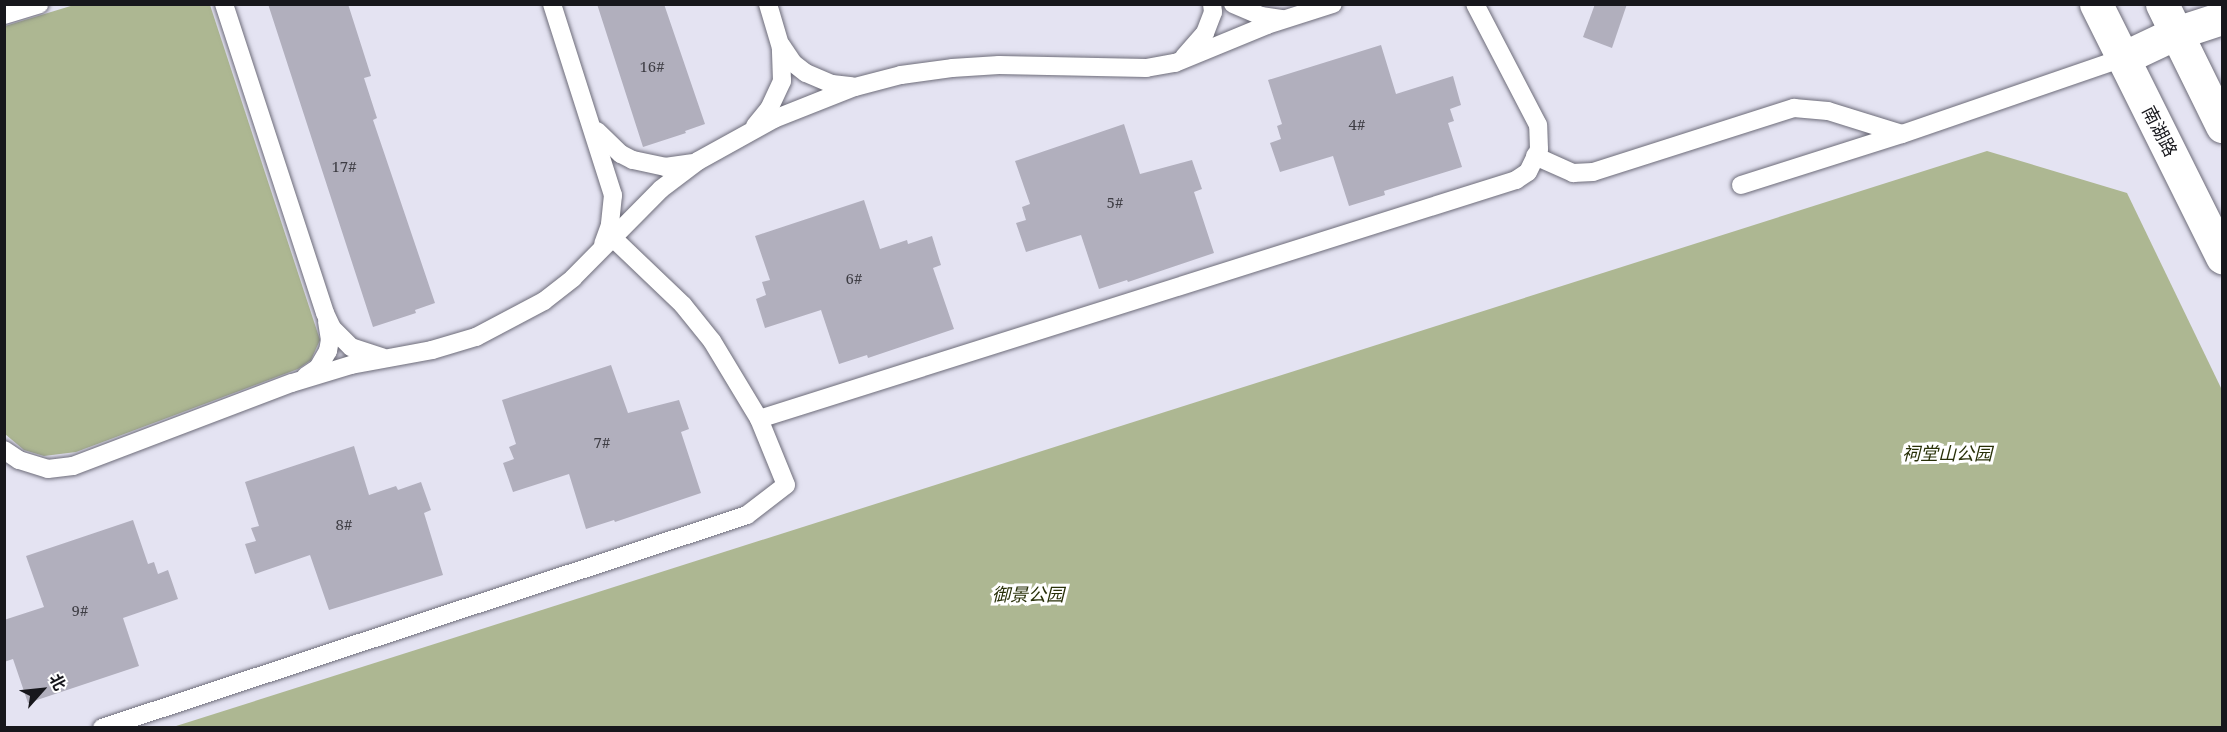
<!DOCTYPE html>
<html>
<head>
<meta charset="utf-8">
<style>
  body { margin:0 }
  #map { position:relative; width:2227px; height:732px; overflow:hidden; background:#e4e3f2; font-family:"Noto Serif","Noto Sans SC",serif }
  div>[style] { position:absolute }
  .green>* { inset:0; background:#adb792 }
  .building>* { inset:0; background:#b1afbd }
  .roads { filter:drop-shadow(0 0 2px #6d6c79) drop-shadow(0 0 2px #6d6c79) }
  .lane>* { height:18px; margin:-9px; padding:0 9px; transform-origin:9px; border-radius:9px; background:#fff }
  .street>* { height:33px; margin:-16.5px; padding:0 16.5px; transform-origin:16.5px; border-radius:16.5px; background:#fff }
  .secondary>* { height:33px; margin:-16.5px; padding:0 16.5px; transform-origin:16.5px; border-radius:16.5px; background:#fff }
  span { translate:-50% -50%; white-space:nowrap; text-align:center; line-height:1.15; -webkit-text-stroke:6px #fff; paint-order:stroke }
  .number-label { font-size:15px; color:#3e3d44 }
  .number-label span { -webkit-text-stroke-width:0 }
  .street-label { font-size:18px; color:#17171c }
  .park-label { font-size:18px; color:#283008; font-style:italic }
  .frame { position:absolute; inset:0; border:6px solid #17171c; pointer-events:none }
  .north { position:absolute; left:12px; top:660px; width:60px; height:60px; -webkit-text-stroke:4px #fff; paint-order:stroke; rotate:63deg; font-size:16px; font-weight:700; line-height:24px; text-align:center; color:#17171c }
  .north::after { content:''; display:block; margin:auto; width:21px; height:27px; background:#17171c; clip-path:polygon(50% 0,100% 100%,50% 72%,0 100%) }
</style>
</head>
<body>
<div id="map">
  <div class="green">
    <div style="clip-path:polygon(74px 5px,210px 5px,320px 340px,311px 360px,298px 369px,76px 452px,44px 456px,24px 450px,5px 434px,5px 26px)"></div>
    <div style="clip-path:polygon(1987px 151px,2127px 193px,2222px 390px,2222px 727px,173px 727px)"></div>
  </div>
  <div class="building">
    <div style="clip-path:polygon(268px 4px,348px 4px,371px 76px,364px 78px,377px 118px,373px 120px,435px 303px,415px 310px,416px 313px,373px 327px)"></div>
    <div style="clip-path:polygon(597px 4px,664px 4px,705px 124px,685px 131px,686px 133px,643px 147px)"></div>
    <div style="clip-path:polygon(1595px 4px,1627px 4px,1612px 48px,1583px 37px)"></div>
    <div style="clip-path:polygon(1381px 45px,1396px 94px,1453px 76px,1461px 105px,1450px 109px,1454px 121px,1448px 123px,1462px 167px,1384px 191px,1385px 195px,1349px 206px,1333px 156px,1280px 172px,1270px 143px,1281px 139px,1277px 126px,1282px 124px,1268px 80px)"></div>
    <div style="clip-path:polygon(1124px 124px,1140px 174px,1192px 160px,1202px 189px,1194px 192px,1214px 253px,1128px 282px,1127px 280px,1099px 289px,1081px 235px,1026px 252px,1016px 223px,1026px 220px,1022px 207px,1030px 204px,1015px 161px)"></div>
    <div style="clip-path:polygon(864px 200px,880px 249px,907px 240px,908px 244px,932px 236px,941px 265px,933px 268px,954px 329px,868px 358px,867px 355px,839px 364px,821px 310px,765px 328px,756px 299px,766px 295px,762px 282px,770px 280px,755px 236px)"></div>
    <div style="clip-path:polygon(611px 365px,628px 413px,679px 400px,689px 429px,681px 432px,701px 493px,615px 522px,614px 520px,586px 529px,569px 474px,513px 492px,503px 463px,514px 459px,509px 447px,516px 444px,502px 400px)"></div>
    <div style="clip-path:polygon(354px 446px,369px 495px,396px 486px,398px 490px,421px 482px,431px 510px,424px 513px,443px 575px,329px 610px,310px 555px,255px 574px,245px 544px,256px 541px,251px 528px,259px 526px,245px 482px)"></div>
    <div style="clip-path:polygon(133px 520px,148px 564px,154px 562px,158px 574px,168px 570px,178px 599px,123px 618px,139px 666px,28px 703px,13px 659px,4px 662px,4px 620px,44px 607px,26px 556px)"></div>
  </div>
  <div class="roads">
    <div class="lane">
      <div style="left:224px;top:4px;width:325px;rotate:71.9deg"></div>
      <div style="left:325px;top:313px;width:17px;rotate:65deg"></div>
      <div style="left:332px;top:328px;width:27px;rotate:45deg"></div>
      <div style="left:351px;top:347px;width:33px;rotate:18deg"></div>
      <div style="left:552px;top:4px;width:201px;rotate:72.3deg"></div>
      <div style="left:613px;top:195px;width:30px;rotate:96deg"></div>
      <div style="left:610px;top:225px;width:20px;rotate:110deg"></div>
      <div style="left:1233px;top:4px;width:30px;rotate:23deg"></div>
      <div style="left:1261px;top:16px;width:22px;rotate:8deg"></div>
      <div style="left:4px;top:15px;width:37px;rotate:-17deg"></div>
      <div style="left:781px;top:45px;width:22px;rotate:56deg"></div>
      <div style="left:793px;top:63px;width:16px;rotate:38deg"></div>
      <div style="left:806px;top:73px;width:28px;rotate:23deg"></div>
      <div style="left:832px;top:84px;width:20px;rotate:6deg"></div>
      <div style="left:1184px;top:57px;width:32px;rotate:-49deg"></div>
      <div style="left:1205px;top:33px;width:22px;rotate:-69deg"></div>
      <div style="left:1213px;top:12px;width:8px;rotate:-97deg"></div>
      <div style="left:755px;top:126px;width:22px;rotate:-51deg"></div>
      <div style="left:769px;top:109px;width:31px;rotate:-65deg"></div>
      <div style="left:782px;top:81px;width:33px;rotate:-92deg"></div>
      <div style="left:781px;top:48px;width:46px;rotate:-106.5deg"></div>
      <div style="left:597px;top:131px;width:33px;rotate:44deg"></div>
      <div style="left:621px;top:154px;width:13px;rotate:27deg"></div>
      <div style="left:633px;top:160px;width:33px;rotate:12deg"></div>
      <div style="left:665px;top:167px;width:27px;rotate:-8deg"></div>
      <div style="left:1535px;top:156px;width:42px;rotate:24.1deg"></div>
      <div style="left:1573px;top:173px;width:20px;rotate:-3deg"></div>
      <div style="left:1593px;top:172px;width:211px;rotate:-17.7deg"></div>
      <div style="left:1794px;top:108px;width:34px;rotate:5deg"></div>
      <div style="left:1828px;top:111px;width:77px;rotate:17.3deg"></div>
      <div style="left:1741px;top:185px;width:169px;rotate:-17.6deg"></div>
      <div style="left:1902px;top:134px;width:234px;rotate:-19deg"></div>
      <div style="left:613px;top:238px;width:97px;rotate:43.7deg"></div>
      <div style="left:683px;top:305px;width:46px;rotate:51.1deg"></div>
      <div style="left:712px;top:341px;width:91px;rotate:58.9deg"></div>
      <div style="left:759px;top:419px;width:794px;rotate:-17.52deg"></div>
      <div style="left:1516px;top:180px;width:14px;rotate:-34deg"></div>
      <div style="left:1528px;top:172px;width:25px;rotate:-64deg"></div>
      <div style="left:1539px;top:149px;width:24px;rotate:-92deg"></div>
      <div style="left:1538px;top:125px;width:136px;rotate:-117.5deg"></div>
      <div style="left:306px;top:376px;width:14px;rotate:-34deg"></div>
      <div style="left:318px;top:368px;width:20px;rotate:-60deg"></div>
      <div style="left:328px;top:351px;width:11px;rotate:-80deg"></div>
      <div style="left:330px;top:340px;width:19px;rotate:-99deg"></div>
      <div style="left:4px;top:450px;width:18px;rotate:34deg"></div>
      <div style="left:19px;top:460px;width:30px;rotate:17deg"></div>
      <div style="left:48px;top:469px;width:25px;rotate:-7deg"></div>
      <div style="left:73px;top:466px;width:234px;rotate:-20.8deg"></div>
      <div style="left:292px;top:383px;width:62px;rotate:-17deg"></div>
      <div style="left:351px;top:365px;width:82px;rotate:-10.5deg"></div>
      <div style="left:432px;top:350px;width:46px;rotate:-16.5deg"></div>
      <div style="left:476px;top:337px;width:77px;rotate:-27.9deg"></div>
      <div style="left:544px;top:301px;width:37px;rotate:-38deg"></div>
      <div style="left:573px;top:278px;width:125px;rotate:-45.3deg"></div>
      <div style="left:661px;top:189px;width:46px;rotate:-37.1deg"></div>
      <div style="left:698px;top:161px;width:87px;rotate:-28.9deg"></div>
      <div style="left:774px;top:119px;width:87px;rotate:-21.6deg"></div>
      <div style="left:855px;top:87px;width:48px;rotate:-14.6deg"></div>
      <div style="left:901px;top:75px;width:51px;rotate:-7.8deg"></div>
      <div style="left:952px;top:68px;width:47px;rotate:-3.7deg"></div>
      <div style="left:999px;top:65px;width:147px;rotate:1.2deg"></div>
      <div style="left:1146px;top:68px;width:29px;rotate:-10deg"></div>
      <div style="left:1175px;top:63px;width:100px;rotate:-22.4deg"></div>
      <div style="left:1267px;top:25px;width:69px;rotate:-17.7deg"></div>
      <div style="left:102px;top:728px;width:679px;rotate:-18.27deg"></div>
      <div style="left:747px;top:515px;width:49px;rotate:-37.6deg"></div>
      <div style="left:786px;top:485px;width:71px;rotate:-112.2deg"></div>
    </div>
    <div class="street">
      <div style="left:2123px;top:58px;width:59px;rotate:-25.3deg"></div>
      <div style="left:2176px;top:33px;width:48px;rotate:-18.1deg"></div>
    </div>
    <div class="secondary">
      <div style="left:2096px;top:4px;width:283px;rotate:63.5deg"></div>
      <div style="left:2162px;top:4px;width:136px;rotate:63.8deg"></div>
    </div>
  </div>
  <div class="number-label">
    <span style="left:652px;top:67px">16#</span>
    <span style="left:1357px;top:125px">4#</span>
    <span style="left:344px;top:167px">17#</span>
    <span style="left:1115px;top:203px">5#</span>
    <span style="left:854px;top:279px">6#</span>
    <span style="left:602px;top:443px">7#</span>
    <span style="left:344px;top:525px">8#</span>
    <span style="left:80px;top:611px">9#</span>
  </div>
  <div class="street-label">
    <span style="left:2160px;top:131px;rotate:63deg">南湖路</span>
  </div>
  <div class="park-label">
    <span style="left:1947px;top:453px">祠堂山公园</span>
    <span style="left:1028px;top:594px">御景公园</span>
  </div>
  <div class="frame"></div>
  <div class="north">北</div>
</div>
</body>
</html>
